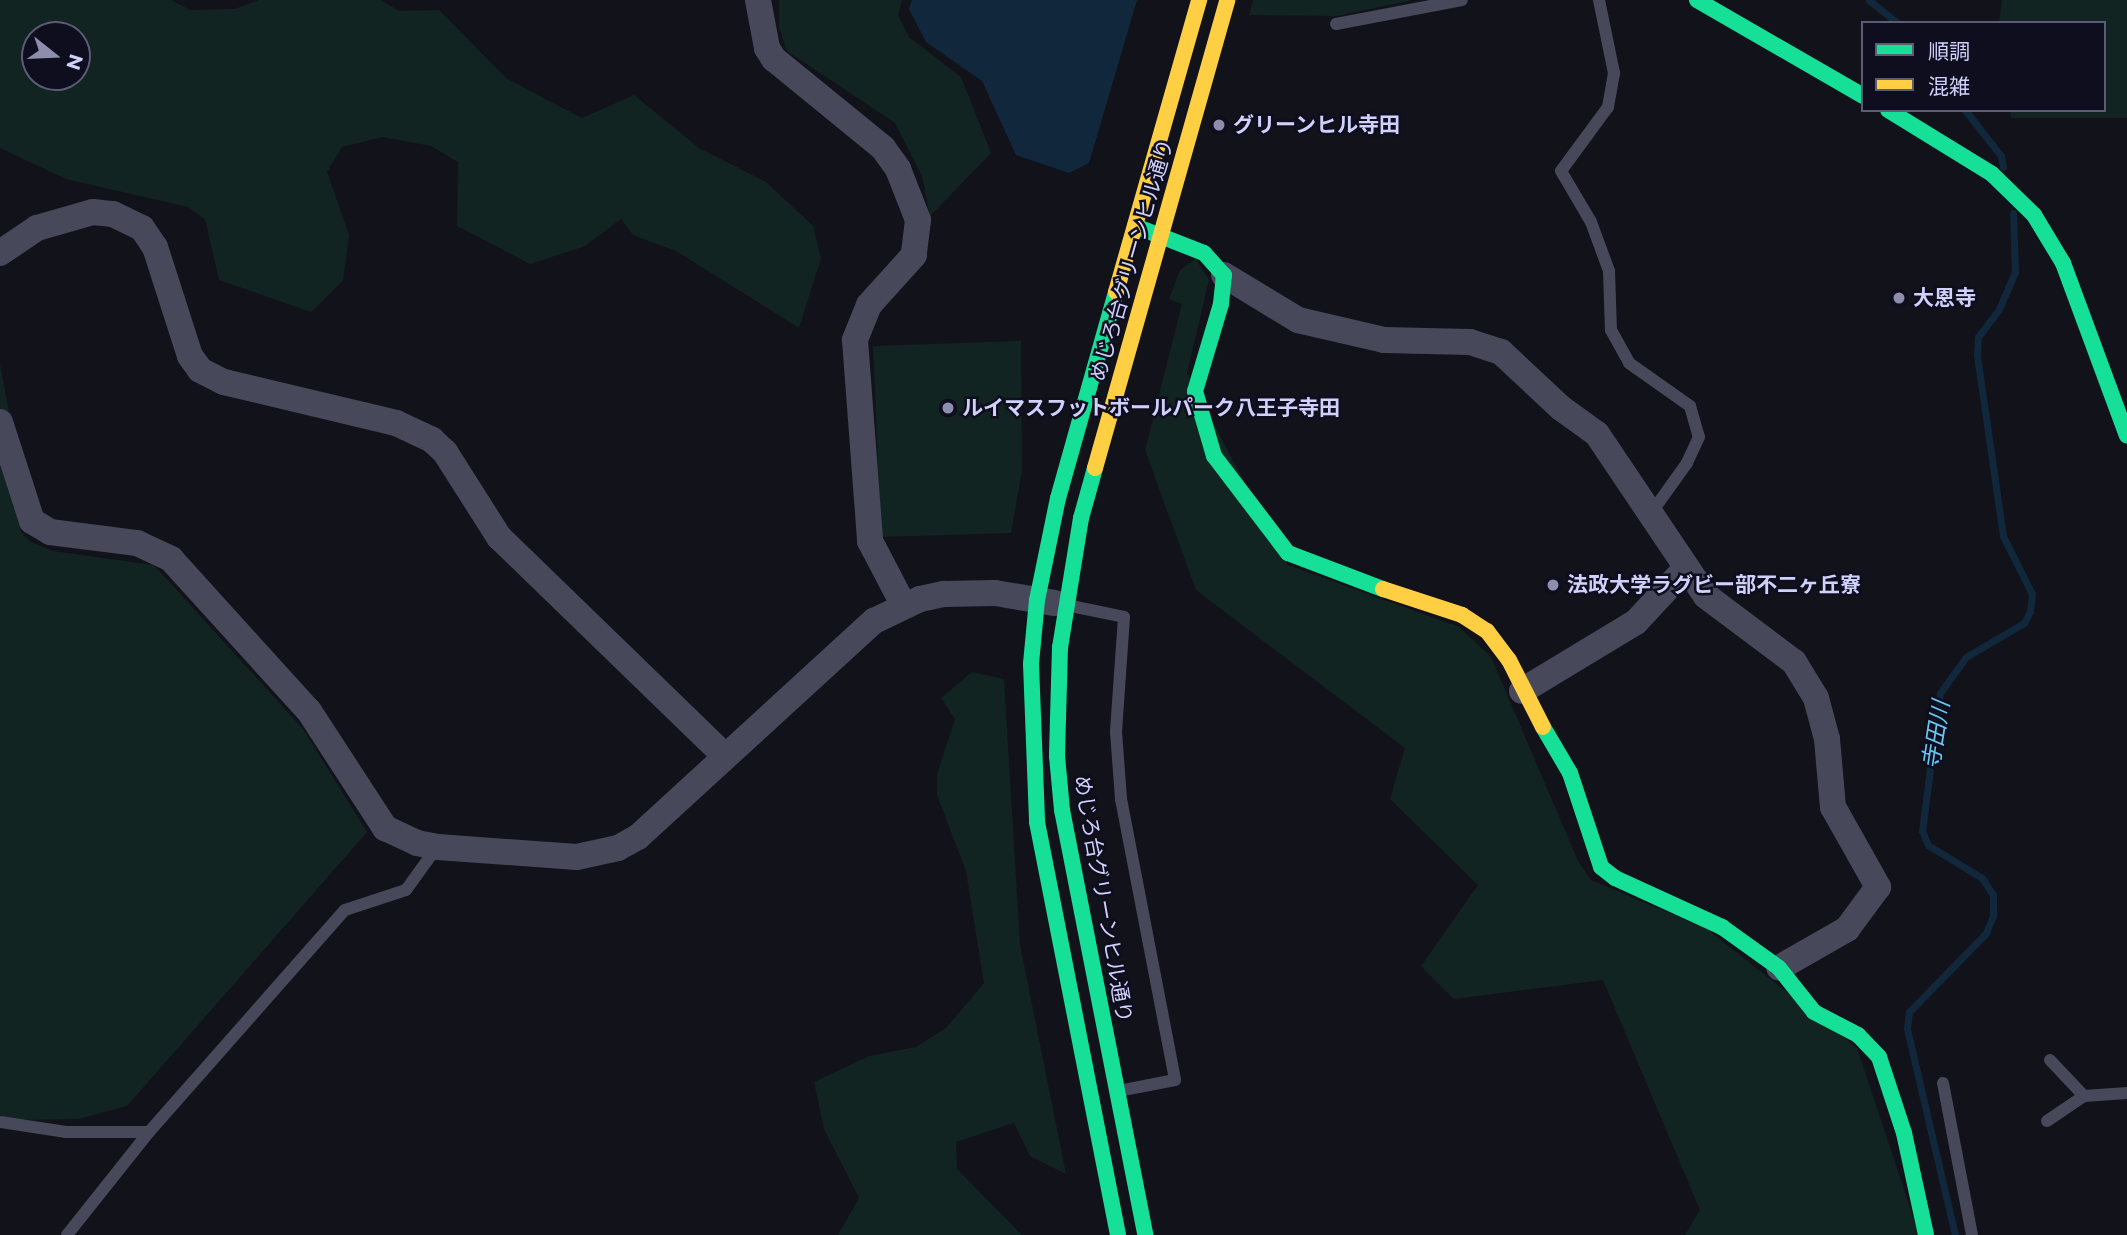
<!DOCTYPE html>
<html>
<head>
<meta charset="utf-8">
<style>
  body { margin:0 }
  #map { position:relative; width:2127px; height:1235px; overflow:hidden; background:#12121a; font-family:Montserrat,"Noto Sans JP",sans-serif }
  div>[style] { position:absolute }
  .green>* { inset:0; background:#122422 }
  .water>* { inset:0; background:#11283c }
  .stream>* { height:7px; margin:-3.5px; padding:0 3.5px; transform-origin:3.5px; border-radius:3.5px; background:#11283c }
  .lane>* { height:12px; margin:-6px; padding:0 6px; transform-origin:6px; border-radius:6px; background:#47495b }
  .street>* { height:26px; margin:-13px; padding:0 13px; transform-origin:13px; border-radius:13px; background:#47495b }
  .fast>* { height:16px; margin:-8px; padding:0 8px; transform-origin:8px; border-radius:8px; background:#16e098 }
  .slow>* { height:16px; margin:-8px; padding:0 8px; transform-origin:8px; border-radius:8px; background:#ffcf43 }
  .dots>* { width:19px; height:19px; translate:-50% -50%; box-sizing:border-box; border:4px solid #0e0e1e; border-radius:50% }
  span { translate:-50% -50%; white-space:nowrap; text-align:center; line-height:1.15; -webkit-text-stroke:5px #0e0e1e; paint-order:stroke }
  .poi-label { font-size:21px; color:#cfd1fb; font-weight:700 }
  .left { translate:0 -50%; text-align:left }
  .street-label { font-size:21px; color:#cfd1fb }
  .water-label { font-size:23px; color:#67c7f1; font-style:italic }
  .legend { position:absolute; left:1861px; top:21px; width:245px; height:91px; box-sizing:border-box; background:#0e0e1e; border:2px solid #5b5c76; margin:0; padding:9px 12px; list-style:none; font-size:21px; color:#cfd1fb }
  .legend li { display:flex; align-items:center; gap:14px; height:35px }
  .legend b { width:35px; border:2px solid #5b5c76 }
  .north { position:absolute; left:21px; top:21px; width:70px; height:70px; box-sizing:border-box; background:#0e0e1e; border:2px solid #5b5c76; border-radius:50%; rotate:108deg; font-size:19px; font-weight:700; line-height:28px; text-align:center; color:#cfd1fb }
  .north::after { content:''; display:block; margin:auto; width:24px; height:32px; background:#8d8eac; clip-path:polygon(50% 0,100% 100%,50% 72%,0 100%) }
</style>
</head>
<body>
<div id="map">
  <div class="green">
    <div style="clip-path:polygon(evenodd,0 0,171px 0,190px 10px,235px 9px,259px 0,381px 0,399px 11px,439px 10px,506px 78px,549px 101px,582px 118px,634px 95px,699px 148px,766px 182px,813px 226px,821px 258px,799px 328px,676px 251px,633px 235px,621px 219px,585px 246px,530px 264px,457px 226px,458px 162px,431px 146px,383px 137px,342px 147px,327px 172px,349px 235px,343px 281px,311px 312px,219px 280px,205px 219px,188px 207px,66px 179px,0 148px,0 0,35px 35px,77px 35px,77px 77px,35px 77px,35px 35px)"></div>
    <div style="clip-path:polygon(779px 0,902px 0,898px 15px,909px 37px,961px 77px,991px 153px,930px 216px,922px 176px,895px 123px,787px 51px,779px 27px)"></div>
    <div style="clip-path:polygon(1253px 0,1413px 0,1337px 16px,1249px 15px)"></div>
    <div style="clip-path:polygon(2002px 0,2127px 0,2127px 118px,2011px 118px,2010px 110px,2104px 110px,2104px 23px,1999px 23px)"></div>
    <div style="clip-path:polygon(1196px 259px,1209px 280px,1187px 373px,1288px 565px,1459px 627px,1491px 657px,1578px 861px,1591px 880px,1707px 929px,1857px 1048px,1919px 1235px,1685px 1235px,1700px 1210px,1603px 980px,1454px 999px,1421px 966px,1478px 885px,1390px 799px,1405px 748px,1196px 590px,1145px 450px,1182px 304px,1169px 299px,1180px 270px)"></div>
    <div style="clip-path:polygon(1021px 341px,1022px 471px,1011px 533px,881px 537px,873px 346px)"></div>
    <div style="clip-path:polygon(0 364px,12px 429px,21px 532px,31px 542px,53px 551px,154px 565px,303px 729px,367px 832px,127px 1106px,78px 1119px,7px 1120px,0 1114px)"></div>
    <div style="clip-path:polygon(972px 672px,1004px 679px,1020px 945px,1066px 1174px,1030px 1156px,1014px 1123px,956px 1142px,957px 1169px,1022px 1235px,838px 1235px,859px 1198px,824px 1129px,814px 1082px,869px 1056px,916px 1047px,946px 1028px,984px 983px,966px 871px,937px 795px,937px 774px,955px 719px,941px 698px)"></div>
  </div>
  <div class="water">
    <div style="clip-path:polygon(912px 0,1137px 0,1089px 163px,1069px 173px,1016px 155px,982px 81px,926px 42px,909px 9px)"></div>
  </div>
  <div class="stream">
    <div style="left:1869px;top:0;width:36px;rotate:39deg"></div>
    <div style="left:1965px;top:110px;width:58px;rotate:52deg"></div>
    <div style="left:2001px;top:156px;width:11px;rotate:80deg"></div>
    <div style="left:1955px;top:1235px;width:212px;rotate:-103.1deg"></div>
    <div style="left:1907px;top:1028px;width:16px;rotate:-83deg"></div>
    <div style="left:1909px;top:1012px;width:110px;rotate:-45.7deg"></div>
    <div style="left:1986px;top:933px;width:18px;rotate:-68deg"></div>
    <div style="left:1993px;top:916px;width:21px;rotate:-90deg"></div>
    <div style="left:1993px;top:895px;width:20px;rotate:-123deg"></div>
    <div style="left:1982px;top:878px;width:63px;rotate:-148.6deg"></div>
    <div style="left:1928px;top:845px;width:15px;rotate:-113deg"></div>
    <div style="left:1922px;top:831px;width:139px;rotate:-82.6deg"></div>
    <div style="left:1940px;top:693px;width:44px;rotate:-54.2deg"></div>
    <div style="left:1966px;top:657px;width:67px;rotate:-30.4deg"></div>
    <div style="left:2024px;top:623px;width:13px;rotate:-63deg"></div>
    <div style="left:2030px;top:611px;width:17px;rotate:-83deg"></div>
    <div style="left:2032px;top:594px;width:65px;rotate:-116.6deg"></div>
    <div style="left:2003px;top:536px;width:183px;rotate:-98.2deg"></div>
    <div style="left:1977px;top:355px;width:18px;rotate:-87deg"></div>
    <div style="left:1978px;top:337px;width:35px;rotate:-53deg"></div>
    <div style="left:1999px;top:309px;width:40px;rotate:-66.6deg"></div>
    <div style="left:2015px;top:272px;width:59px;rotate:-91.9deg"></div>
  </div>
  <div class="lane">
    <div style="left:1599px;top:0;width:75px;rotate:78.4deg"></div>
    <div style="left:1614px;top:73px;width:35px;rotate:100deg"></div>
    <div style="left:1608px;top:107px;width:79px;rotate:126.3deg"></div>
    <div style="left:1561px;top:171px;width:59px;rotate:59.5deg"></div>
    <div style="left:1591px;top:222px;width:52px;rotate:69.8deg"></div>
    <div style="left:1609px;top:271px;width:59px;rotate:88.1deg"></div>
    <div style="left:1611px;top:330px;width:38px;rotate:61deg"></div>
    <div style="left:1629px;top:363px;width:75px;rotate:35.2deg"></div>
    <div style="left:1690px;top:406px;width:32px;rotate:74deg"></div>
    <div style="left:1699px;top:437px;width:29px;rotate:115deg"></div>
    <div style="left:1687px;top:463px;width:65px;rotate:125.6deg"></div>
    <div style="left:1336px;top:24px;width:128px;rotate:-10.8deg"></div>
    <div style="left:1071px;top:606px;width:54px;rotate:11.7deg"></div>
    <div style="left:1124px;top:617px;width:115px;rotate:94deg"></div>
    <div style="left:1116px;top:732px;width:67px;rotate:85.7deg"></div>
    <div style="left:1121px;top:799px;width:286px;rotate:79.1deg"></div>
    <div style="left:1175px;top:1080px;width:57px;rotate:168.9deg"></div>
    <div style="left:2050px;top:1060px;width:50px;rotate:46.6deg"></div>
    <div style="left:2084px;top:1096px;width:43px;rotate:-4deg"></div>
    <div style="left:1943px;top:1083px;width:155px;rotate:79.2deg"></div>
    <div style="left:2047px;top:1121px;width:45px;rotate:-34deg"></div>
    <div style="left:0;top:1122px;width:67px;rotate:8.6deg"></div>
    <div style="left:66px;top:1132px;width:83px"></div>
    <div style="left:67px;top:1235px;width:132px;rotate:-51.5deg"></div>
    <div style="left:149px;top:1132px;width:296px;rotate:-48.6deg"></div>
    <div style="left:345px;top:910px;width:64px;rotate:-18.2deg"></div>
    <div style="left:406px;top:890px;width:53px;rotate:-54.2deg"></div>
  </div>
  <div class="street">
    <div style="left:758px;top:0;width:49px;rotate:79.4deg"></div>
    <div style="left:767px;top:48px;width:13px;rotate:58deg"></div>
    <div style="left:774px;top:59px;width:141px;rotate:39.2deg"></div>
    <div style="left:883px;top:148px;width:26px;rotate:54deg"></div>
    <div style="left:898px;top:169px;width:55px;rotate:68.6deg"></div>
    <div style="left:918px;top:220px;width:35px;rotate:97deg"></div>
    <div style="left:914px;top:255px;width:67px;rotate:132deg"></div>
    <div style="left:869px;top:305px;width:38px;rotate:112deg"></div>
    <div style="left:855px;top:340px;width:202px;rotate:85.7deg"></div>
    <div style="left:870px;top:541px;width:73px;rotate:62.4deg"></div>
    <div style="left:0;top:253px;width:45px;rotate:-34deg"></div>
    <div style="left:37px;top:228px;width:58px;rotate:-15.9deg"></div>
    <div style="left:93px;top:212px;width:20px;rotate:6deg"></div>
    <div style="left:113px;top:214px;width:32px;rotate:26deg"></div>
    <div style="left:142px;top:228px;width:23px;rotate:56deg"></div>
    <div style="left:155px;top:247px;width:114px;rotate:72.2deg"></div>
    <div style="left:190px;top:356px;width:17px;rotate:54deg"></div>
    <div style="left:200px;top:370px;width:27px;rotate:27deg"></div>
    <div style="left:224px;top:382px;width:177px;rotate:13.4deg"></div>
    <div style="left:396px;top:423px;width:40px;rotate:25deg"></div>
    <div style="left:432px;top:440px;width:18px;rotate:43deg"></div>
    <div style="left:445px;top:452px;width:101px;rotate:57.6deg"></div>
    <div style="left:499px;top:537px;width:315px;rotate:44.1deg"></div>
    <div style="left:1224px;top:275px;width:87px;rotate:31.3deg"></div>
    <div style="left:1298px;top:320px;width:88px;rotate:13.1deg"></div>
    <div style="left:1384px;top:340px;width:86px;rotate:1.3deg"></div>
    <div style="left:1470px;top:342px;width:33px;rotate:18deg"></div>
    <div style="left:1501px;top:352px;width:82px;rotate:43deg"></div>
    <div style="left:1561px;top:408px;width:44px;rotate:35.8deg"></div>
    <div style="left:1597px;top:434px;width:195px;rotate:56.1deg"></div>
    <div style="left:1706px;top:596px;width:110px;rotate:36.9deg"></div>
    <div style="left:1794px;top:662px;width:42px;rotate:58.6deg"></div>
    <div style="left:1816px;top:698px;width:42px;rotate:75deg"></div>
    <div style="left:1827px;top:739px;width:68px;rotate:85deg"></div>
    <div style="left:1833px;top:807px;width:92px;rotate:60.6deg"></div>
    <div style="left:1878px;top:887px;width:52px;rotate:126.4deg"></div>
    <div style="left:1847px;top:929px;width:78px;rotate:150.2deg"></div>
    <div style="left:0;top:422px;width:104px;rotate:72.1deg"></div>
    <div style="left:32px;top:521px;width:21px;rotate:31deg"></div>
    <div style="left:50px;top:532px;width:88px;rotate:7.2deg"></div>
    <div style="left:137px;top:543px;width:38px;rotate:25deg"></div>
    <div style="left:171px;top:559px;width:205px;rotate:47.8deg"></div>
    <div style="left:309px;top:711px;width:140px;rotate:57deg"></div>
    <div style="left:385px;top:828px;width:35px;rotate:25deg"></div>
    <div style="left:417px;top:843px;width:21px;rotate:11deg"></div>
    <div style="left:438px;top:847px;width:139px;rotate:4.1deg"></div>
    <div style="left:577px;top:857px;width:42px;rotate:-12.4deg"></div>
    <div style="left:618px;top:848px;width:23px;rotate:-29deg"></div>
    <div style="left:638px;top:837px;width:320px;rotate:-42.5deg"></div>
    <div style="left:874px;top:621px;width:51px;rotate:-25.6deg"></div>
    <div style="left:920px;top:599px;width:25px;rotate:-12deg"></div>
    <div style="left:944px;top:594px;width:51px;rotate:-1.1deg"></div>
    <div style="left:995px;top:593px;width:61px;rotate:9.5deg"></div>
    <div style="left:1522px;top:691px;width:133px;rotate:-31.2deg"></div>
    <div style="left:1636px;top:622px;width:74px;rotate:-47.2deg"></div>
  </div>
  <div class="fast">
    <div style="left:1697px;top:0;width:192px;rotate:30deg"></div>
    <div style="left:1888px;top:110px;width:122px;rotate:31.6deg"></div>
    <div style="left:1992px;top:174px;width:59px;rotate:44.3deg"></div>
    <div style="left:2034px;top:215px;width:56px;rotate:58.9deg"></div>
    <div style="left:2063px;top:263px;width:184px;rotate:69.7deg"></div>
    <div style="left:1135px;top:226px;width:74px;rotate:21.4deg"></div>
    <div style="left:1204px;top:253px;width:30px;rotate:48deg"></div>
    <div style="left:1224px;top:275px;width:29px;rotate:96deg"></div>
    <div style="left:1221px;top:304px;width:91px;rotate:106.6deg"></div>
    <div style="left:1195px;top:391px;width:68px;rotate:73.7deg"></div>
    <div style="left:1214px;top:456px;width:122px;rotate:52.7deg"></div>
    <div style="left:1288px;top:553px;width:102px;rotate:20.8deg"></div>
    <div style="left:1116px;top:292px;width:214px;rotate:105.7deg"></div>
    <div style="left:1058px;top:498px;width:104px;rotate:101.6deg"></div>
    <div style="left:1037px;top:600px;width:64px;rotate:95.4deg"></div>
    <div style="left:1031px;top:664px;width:158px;rotate:87.8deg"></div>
    <div style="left:1037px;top:822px;width:421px;rotate:78.9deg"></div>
    <div style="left:1095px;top:468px;width:52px;rotate:105.6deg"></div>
    <div style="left:1081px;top:518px;width:131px;rotate:99.2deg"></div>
    <div style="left:1060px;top:647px;width:109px;rotate:91.6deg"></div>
    <div style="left:1057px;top:756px;width:54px;rotate:84.7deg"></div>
    <div style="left:1062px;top:810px;width:433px;rotate:78.9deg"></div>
    <div style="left:1543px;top:727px;width:53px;rotate:59.6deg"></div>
    <div style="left:1570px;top:773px;width:99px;rotate:71.7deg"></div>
    <div style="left:1601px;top:867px;width:18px;rotate:38deg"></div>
    <div style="left:1615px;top:878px;width:118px;rotate:24.6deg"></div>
    <div style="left:1722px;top:927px;width:70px;rotate:35.7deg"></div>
    <div style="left:1779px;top:968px;width:56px;rotate:51.5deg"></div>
    <div style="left:1814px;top:1012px;width:50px;rotate:27.6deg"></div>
    <div style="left:1858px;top:1035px;width:30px;rotate:46deg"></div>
    <div style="left:1879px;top:1057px;width:80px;rotate:71.8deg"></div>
    <div style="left:1904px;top:1133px;width:104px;rotate:77.8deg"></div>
  </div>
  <div class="slow">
    <div style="left:1116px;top:292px;width:304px;rotate:-74.1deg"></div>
    <div style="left:1095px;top:468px;width:486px;rotate:-74.2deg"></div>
    <div style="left:1383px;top:589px;width:83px;rotate:18.2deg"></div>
    <div style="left:1462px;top:615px;width:30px;rotate:33deg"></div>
    <div style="left:1487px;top:631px;width:36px;rotate:53deg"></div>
    <div style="left:1509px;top:660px;width:75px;rotate:63.1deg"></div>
  </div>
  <div class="dots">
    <div style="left:1219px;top:125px;background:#8d8eac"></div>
    <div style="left:1899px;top:298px;background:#8d8eac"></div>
    <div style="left:948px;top:408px;background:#8d8eac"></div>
    <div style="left:1553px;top:585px;background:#8d8eac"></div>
  </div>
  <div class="poi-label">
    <span class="left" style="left:1233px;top:125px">グリーンヒル寺田</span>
    <span class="left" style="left:1913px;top:298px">大恩寺</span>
    <span class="left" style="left:962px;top:408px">ルイマスフットボールパーク八王子寺田</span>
    <span class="left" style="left:1567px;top:585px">法政大学ラグビー部不二ヶ丘寮</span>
  </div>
  <div class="street-label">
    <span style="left:1132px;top:260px;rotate:-74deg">めじろ台グリーンヒル通り</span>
    <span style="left:1103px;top:899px;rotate:80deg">めじろ台グリーンヒル通り</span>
  </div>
  <div class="water-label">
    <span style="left:1936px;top:735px;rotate:-81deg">寺田川</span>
  </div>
  <ul class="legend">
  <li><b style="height:9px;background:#16e098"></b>順調</li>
  <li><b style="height:9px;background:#ffcf43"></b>混雑</li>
  </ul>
  <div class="north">N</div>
</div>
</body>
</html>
